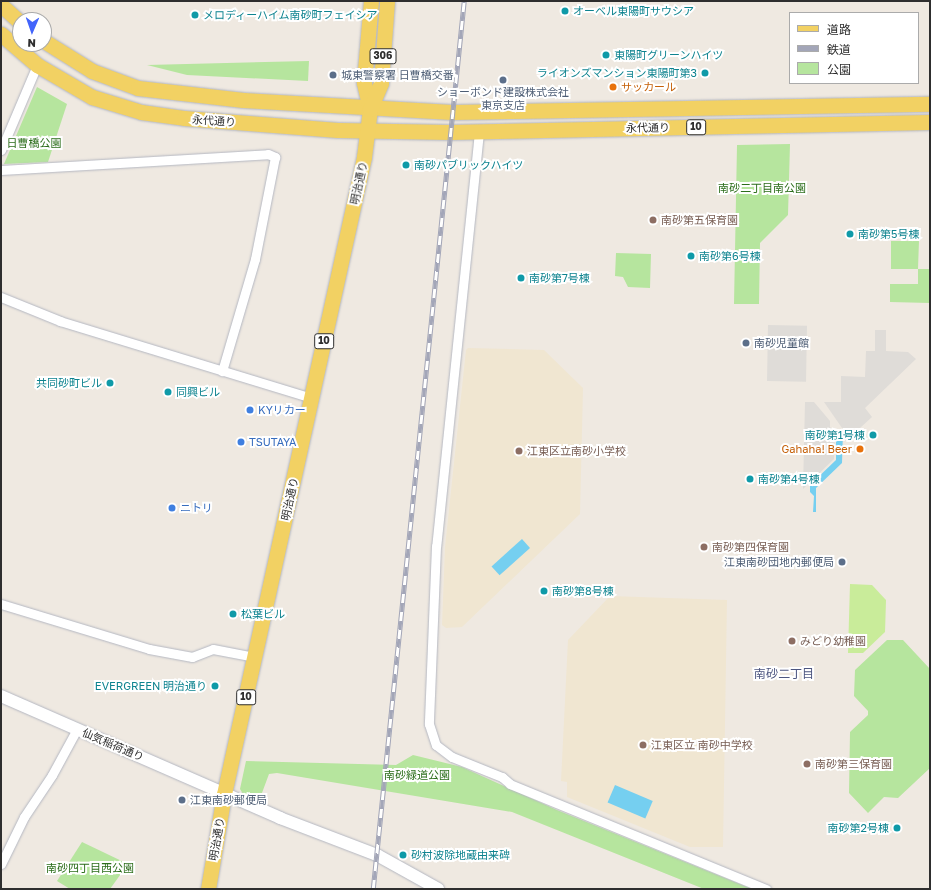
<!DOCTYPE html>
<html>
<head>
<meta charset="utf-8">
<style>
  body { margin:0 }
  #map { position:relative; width:931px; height:890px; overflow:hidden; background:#efe9e1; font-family:"Golos Text","Noto Sans JP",sans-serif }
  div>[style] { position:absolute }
  .education>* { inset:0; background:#f0e6d1 }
  .green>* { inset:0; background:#b6e59e }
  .pitch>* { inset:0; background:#c9ec9a }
  .plaza>* { inset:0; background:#dfdcd8; transform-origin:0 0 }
  .water>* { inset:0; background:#75cff0; transform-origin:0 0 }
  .roads { filter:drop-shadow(0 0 1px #b4b7c1) drop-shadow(0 0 1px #b4b7c1) }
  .minor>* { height:9px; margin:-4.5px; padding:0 4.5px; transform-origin:4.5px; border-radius:4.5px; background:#fff }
  .tertiary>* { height:12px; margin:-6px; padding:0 6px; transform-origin:6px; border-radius:6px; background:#fff }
  .primary>* { height:15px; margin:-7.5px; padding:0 7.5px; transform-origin:7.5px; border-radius:7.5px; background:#f2d163 }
  .rail>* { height:4.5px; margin-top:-2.25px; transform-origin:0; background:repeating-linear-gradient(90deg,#fff 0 9px,#a3a6b8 0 18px); box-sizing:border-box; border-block:1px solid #a3a6b8 }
  .dots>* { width:11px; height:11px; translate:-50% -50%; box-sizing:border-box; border:2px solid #fff; border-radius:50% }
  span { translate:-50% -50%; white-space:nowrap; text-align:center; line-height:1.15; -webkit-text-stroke:4px #fff; paint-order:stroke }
  .shield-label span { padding:1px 3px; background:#fff; border:1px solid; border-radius:3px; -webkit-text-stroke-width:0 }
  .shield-label { font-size:10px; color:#2e2e2e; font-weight:700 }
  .culture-label { font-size:11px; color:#0d838f }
  .left { translate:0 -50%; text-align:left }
  .right { translate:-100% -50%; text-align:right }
  .service-label { font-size:11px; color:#4e5e75 }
  .food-label { font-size:11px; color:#c56008 }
  .street-label { font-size:11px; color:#2e2e2e }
  .park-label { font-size:11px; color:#2c6e1b }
  .education-label { font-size:11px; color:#785e54 }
  .shop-label { font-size:11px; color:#366cbe }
  .neighbourhood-label { font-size:12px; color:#4d5680 }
  .frame { position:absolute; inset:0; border:2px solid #2e2e2e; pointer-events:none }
  .legend { position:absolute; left:789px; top:12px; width:130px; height:72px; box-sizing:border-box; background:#fff; border:1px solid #ababab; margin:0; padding:5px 7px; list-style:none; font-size:12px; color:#2e2e2e }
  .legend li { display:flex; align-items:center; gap:8px; height:20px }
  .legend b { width:20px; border:1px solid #ababab }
  .north { position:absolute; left:12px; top:12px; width:40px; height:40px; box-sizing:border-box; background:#fff; border:1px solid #ababab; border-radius:50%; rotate:182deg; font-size:11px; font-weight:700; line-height:16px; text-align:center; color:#2e2e2e }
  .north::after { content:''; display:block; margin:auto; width:14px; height:18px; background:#4264fb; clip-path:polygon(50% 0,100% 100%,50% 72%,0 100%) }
</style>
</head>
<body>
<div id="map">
  <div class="education">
    <div style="clip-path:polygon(468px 348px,544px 350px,583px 388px,580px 514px,462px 627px,446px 628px,442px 625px,445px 547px,466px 350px)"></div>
    <div style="clip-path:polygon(610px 596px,727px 600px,723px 847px,690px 847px,567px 797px,567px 782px,561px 781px,568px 640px)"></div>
  </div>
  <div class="green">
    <div style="clip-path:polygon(309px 61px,308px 81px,187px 75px,147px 65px)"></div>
    <div style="clip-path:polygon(37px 87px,67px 104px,48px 162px,4px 164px)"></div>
    <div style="clip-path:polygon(790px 144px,788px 215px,760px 243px,759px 304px,734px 304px,737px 145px)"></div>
    <div style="clip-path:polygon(891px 241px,919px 241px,918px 269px,930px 269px,930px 303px,890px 302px,890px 284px,918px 284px,918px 269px,891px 269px)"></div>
    <div style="clip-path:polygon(616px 253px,651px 254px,650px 288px,628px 287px,623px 277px,615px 276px)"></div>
    <div style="clip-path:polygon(887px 640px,903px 640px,930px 669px,930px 768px,898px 798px,884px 797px,868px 813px,849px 793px,850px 732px,868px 715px,868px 711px,854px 696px,855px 670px)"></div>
    <div style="clip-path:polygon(413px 755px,462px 767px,557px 810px,752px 889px,704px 889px,512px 812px,277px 773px,269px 774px,259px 801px,243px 794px,240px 789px,246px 761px,396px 765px)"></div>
    <div style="clip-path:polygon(82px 842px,128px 864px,110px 889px,70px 889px,57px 881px)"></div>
  </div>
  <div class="pitch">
    <div style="clip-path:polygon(850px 584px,872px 585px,886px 600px,885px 632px,863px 653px,848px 653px)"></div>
  </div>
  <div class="plaza">
    <div style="left:768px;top:325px;width:39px;height:56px;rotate:1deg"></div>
    <div style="clip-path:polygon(875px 330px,886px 330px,886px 351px,908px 352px,916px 359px,865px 408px,872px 417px,860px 428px,842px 428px,824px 402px,841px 402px,841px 376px,865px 377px,866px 351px,875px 351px)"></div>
    <div style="clip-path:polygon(805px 402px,814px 402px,830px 421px,830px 427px,835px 432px,834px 459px,803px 489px)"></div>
  </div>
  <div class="water">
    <div style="clip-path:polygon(836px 432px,843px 432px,842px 463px,816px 488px,816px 512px,813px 512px,814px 496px,810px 492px,810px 485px,836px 460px)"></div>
    <div style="left:522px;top:539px;width:12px;height:41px;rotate:48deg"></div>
    <div style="left:615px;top:785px;width:41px;height:19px;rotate:23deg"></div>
  </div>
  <div class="roads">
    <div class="minor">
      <div style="left:479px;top:132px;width:416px;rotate:95.9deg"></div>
      <div style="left:436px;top:546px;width:178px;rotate:92.3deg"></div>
      <div style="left:429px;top:724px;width:22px;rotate:72deg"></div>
      <div style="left:436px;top:745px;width:20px;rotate:37deg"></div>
      <div style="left:452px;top:757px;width:54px;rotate:21.8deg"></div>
      <div style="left:502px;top:777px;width:11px;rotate:41deg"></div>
      <div style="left:510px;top:784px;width:277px;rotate:22.3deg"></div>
      <div style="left:1px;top:150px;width:92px;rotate:-67deg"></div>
      <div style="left:1px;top:170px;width:267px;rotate:-3.4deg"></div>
      <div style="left:268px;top:154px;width:8px;rotate:23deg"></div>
      <div style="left:275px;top:157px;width:104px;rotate:101.1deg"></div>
      <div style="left:255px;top:259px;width:117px;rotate:106.4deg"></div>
      <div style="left:1px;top:297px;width:64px;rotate:22.1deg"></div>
      <div style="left:60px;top:321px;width:264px;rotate:17deg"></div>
      <div style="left:1px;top:604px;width:155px;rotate:16.9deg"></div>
      <div style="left:149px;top:649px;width:44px;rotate:10.5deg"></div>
      <div style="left:192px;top:657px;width:22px;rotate:-21deg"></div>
      <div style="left:213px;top:649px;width:43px;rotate:10.8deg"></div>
      <div style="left:1px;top:864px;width:52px;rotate:-63.9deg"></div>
      <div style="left:24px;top:817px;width:50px;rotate:-56.3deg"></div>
      <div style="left:52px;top:775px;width:52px;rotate:-61.5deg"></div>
    </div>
    <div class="tertiary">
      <div style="left:1px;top:696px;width:305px;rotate:23.6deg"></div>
      <div style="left:280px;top:818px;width:104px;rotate:20.9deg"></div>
      <div style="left:377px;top:855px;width:70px;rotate:29.1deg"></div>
    </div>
    <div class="primary">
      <div style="left:1px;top:5px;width:25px;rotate:42deg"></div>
      <div style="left:1px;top:34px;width:48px;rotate:40.7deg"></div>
      <div style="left:37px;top:65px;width:64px;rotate:30.2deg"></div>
      <div style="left:92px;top:97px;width:51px;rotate:17deg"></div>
      <div style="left:141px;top:112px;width:43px;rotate:7.9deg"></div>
      <div style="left:184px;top:118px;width:154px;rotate:4.5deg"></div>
      <div style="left:338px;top:130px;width:112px;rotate:1deg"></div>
      <div style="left:450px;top:132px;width:480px;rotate:-1.2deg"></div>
      <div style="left:44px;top:41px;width:57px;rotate:32deg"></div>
      <div style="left:92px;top:71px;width:49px;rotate:20.3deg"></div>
      <div style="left:138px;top:88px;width:106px;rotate:6.5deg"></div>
      <div style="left:243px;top:100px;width:209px;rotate:3.3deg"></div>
      <div style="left:452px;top:112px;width:478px;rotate:-1deg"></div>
      <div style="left:370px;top:109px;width:28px;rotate:-103deg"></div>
      <div style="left:364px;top:82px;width:81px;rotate:-85.1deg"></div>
      <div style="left:208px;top:889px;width:96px;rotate:-80.4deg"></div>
      <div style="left:224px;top:794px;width:652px;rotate:-77.6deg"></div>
      <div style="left:364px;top:157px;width:48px;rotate:-82.9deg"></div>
      <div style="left:370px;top:109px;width:28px;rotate:-67deg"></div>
      <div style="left:381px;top:83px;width:82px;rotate:-85.8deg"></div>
    </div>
  </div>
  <div class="rail">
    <div style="left:373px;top:889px;width:893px;rotate:-84.15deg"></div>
  </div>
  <div class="dots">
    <div style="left:565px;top:11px;background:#0f9aa8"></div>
    <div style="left:195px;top:15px;background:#0f9aa8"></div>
    <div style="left:606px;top:55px;background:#0f9aa8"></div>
    <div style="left:705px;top:73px;background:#0f9aa8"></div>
    <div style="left:333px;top:75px;background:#5c6f8a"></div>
    <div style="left:503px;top:80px;background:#5c6f8a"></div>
    <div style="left:613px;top:87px;background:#e8710a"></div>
    <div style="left:406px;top:165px;background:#0f9aa8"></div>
    <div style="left:653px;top:220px;background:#8d6e63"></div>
    <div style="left:850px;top:234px;background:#0f9aa8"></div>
    <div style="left:691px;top:256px;background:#0f9aa8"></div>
    <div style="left:521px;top:278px;background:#0f9aa8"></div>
    <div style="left:746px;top:343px;background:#5c6f8a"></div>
    <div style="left:110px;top:383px;background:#0f9aa8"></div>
    <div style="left:168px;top:392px;background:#0f9aa8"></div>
    <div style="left:250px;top:410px;background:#3f7fe0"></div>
    <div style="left:873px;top:435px;background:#0f9aa8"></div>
    <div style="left:241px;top:442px;background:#3f7fe0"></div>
    <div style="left:860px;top:449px;background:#e8710a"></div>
    <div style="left:519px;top:451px;background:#8d6e63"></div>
    <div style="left:750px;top:479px;background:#0f9aa8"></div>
    <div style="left:172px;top:508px;background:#3f7fe0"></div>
    <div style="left:704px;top:547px;background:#8d6e63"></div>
    <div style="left:842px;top:562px;background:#5c6f8a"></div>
    <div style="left:544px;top:591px;background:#0f9aa8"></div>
    <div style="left:233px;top:614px;background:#0f9aa8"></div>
    <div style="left:792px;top:641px;background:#8d6e63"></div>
    <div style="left:215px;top:686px;background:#0f9aa8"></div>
    <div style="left:643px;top:745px;background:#8d6e63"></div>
    <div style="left:807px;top:764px;background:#8d6e63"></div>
    <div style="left:182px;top:800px;background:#5c6f8a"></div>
    <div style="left:897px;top:828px;background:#0f9aa8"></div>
    <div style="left:403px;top:855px;background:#0f9aa8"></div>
  </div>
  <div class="shield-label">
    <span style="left:383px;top:56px">306</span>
    <span style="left:696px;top:127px">10</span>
    <span style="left:324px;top:341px">10</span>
    <span style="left:246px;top:697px">10</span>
  </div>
  <div class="culture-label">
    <span class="left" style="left:573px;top:11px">オーベル東陽町サウシア</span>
    <span class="left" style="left:203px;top:15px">メロディーハイム南砂町フェイシア</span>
    <span class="left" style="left:614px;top:55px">東陽町グリーンハイツ</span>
    <span class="right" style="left:697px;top:73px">ライオンズマンション東陽町第3</span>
    <span class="left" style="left:414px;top:165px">南砂パブリックハイツ</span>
    <span class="left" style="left:858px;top:234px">南砂第5号棟</span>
    <span class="left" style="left:699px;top:256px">南砂第6号棟</span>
    <span class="left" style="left:529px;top:278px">南砂第7号棟</span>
    <span class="right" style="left:102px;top:383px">共同砂町ビル</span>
    <span class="left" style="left:176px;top:392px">同興ビル</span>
    <span class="right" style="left:865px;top:435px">南砂第1号棟</span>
    <span class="left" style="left:758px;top:479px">南砂第4号棟</span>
    <span class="left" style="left:552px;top:591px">南砂第8号棟</span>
    <span class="left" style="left:241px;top:614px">松葉ビル</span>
    <span class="right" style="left:207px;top:686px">EVERGREEN 明治通り</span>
    <span class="right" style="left:889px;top:828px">南砂第2号棟</span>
    <span class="left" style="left:411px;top:855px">砂村波除地蔵由来碑</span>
  </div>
  <div class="service-label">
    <span class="left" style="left:341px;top:75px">城東警察署 日曹橋交番</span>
    <span style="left:503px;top:99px">ショーボンド建設株式会社<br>東京支店</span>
    <span class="left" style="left:754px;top:343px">南砂児童館</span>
    <span class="right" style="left:834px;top:562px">江東南砂団地内郵便局</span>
    <span class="left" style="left:190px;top:800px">江東南砂郵便局</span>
  </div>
  <div class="food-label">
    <span class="left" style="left:621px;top:87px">サッカール</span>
    <span class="right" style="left:852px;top:449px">Gahaha! Beer</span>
  </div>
  <div class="street-label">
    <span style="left:214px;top:121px;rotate:4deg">永代通り</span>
    <span style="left:648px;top:128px;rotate:-1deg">永代通り</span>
    <span style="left:359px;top:183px;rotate:-78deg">明治通り</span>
    <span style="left:290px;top:499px;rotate:-78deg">明治通り</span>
    <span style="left:113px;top:745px;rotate:23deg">仙気稲荷通り</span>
    <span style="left:217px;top:839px;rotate:-80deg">明治通り</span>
  </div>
  <div class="park-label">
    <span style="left:34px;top:143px">日曹橋公園</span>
    <span style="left:762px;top:188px">南砂二丁目南公園</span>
    <span style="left:417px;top:775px">南砂緑道公園</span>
    <span style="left:90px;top:868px">南砂四丁目西公園</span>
  </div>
  <div class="education-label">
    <span class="left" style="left:661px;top:220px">南砂第五保育園</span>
    <span class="left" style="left:527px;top:451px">江東区立南砂小学校</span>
    <span class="left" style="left:712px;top:547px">南砂第四保育園</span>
    <span class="left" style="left:800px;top:641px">みどり幼稚園</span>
    <span class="left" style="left:651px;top:745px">江東区立 南砂中学校</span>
    <span class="left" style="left:815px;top:764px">南砂第三保育園</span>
  </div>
  <div class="shop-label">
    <span class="left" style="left:258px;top:410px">KYリカー</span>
    <span class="left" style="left:249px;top:442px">TSUTAYA</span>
    <span class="left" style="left:180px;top:508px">ニトリ</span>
  </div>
  <div class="neighbourhood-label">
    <span style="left:784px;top:674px">南砂二丁目</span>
  </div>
  <div class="frame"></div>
  <ul class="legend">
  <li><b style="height:5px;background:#f2d163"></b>道路</li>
  <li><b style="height:5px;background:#a3a6b8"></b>鉄道</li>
  <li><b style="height:11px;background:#b6e59e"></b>公園</li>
  </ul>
  <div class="north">N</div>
</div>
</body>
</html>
